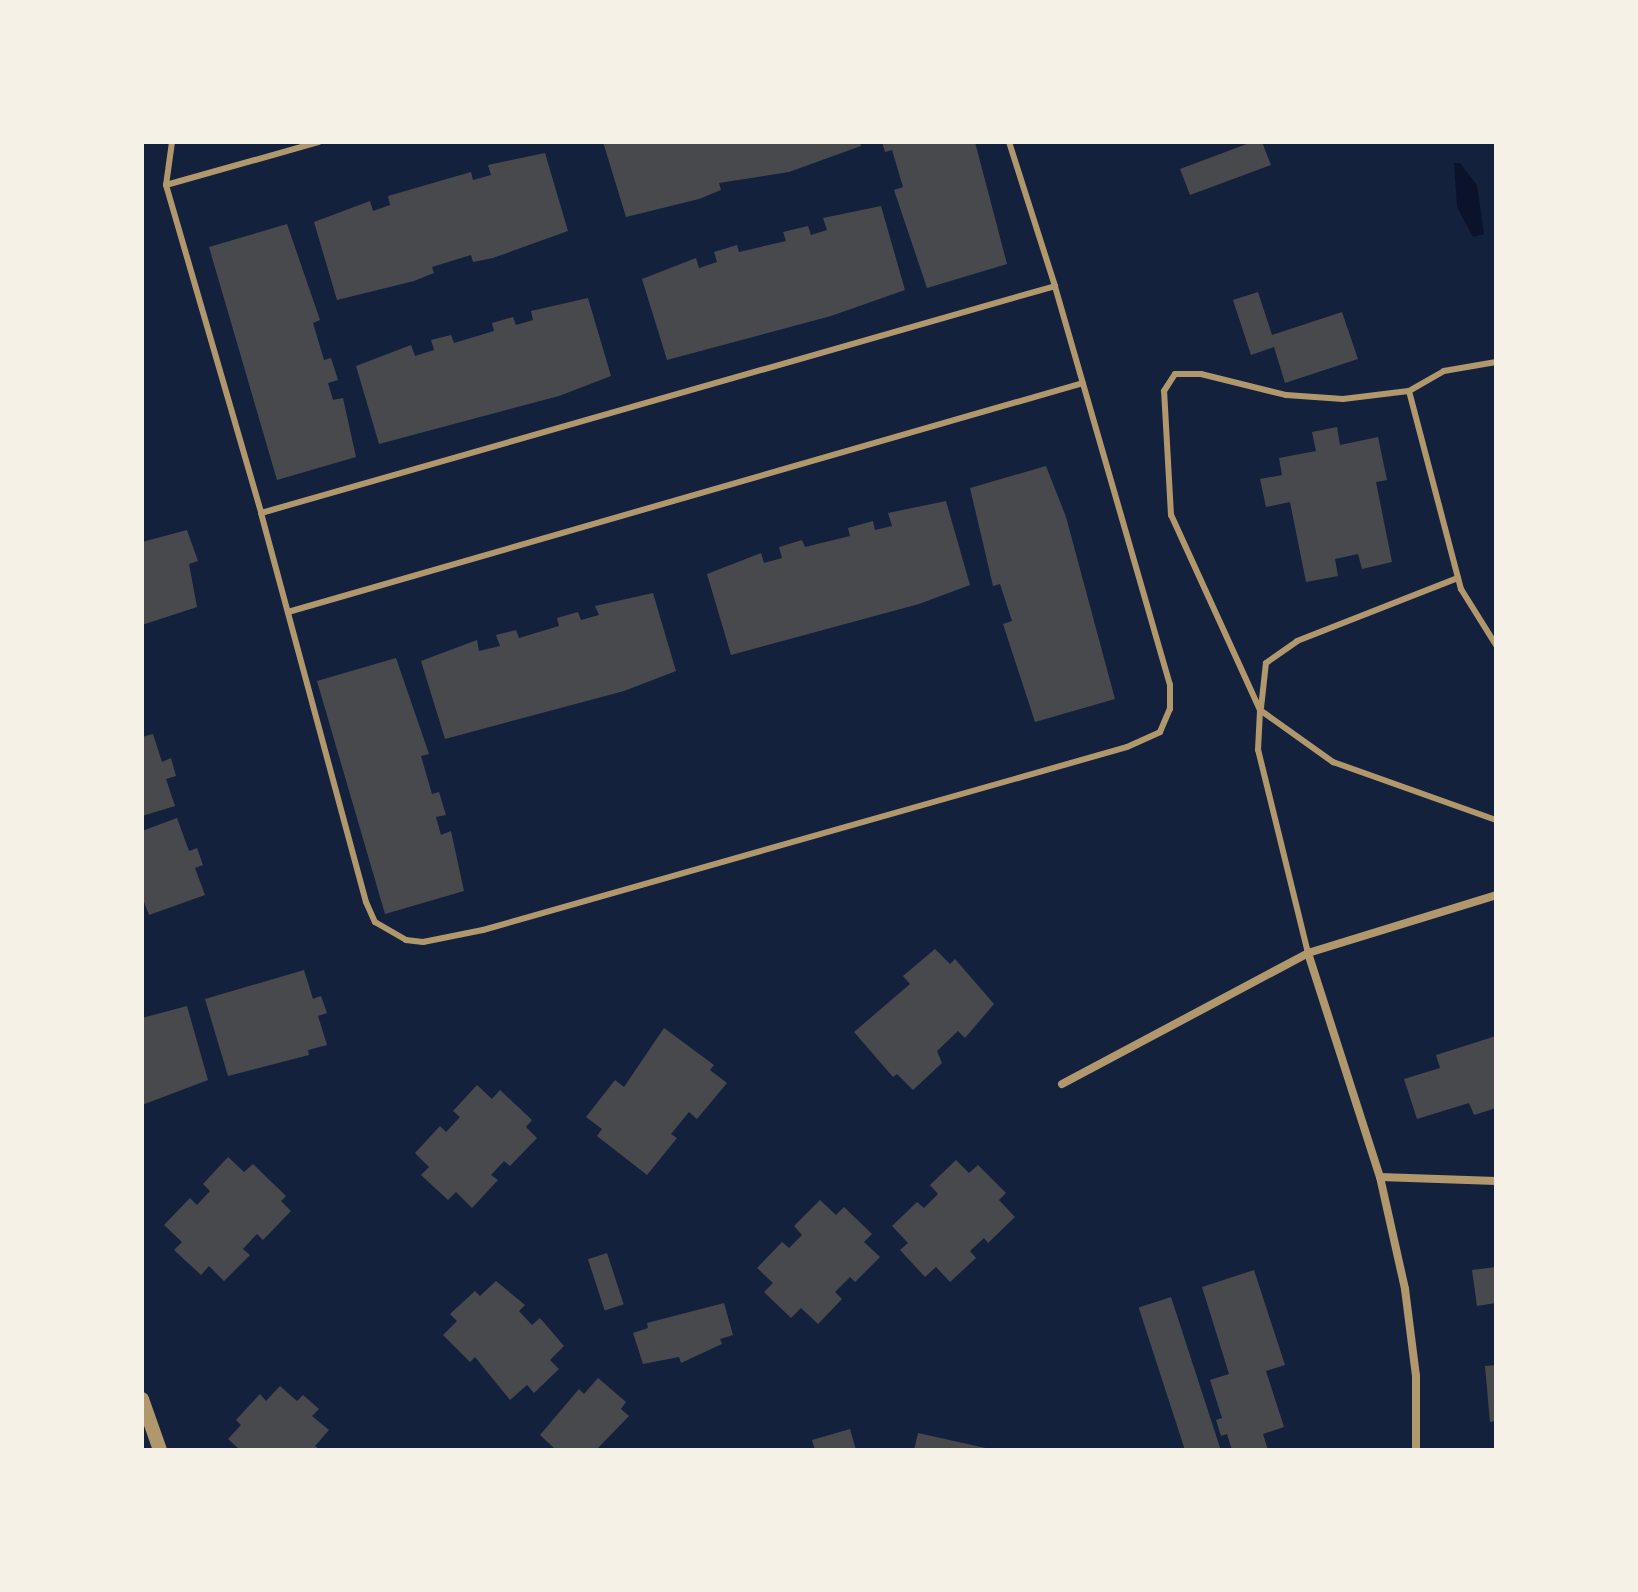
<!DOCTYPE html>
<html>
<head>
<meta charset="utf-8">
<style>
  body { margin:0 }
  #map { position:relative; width:1638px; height:1592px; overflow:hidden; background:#14213d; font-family:Bitter,serif }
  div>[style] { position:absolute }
  .water>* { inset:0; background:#0b132b }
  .building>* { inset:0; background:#48494c; transform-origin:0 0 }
  .service>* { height:6px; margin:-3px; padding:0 3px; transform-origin:3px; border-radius:3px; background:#b1986c }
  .minor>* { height:8px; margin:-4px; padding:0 4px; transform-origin:4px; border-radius:4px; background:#b1986c }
  .tertiary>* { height:14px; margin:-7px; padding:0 7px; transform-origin:7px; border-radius:7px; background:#b1986c }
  span { translate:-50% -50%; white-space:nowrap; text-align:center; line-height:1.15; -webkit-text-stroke:6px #f6f1e7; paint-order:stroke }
  .frame { position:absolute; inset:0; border:144px solid #f6f1e7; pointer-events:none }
</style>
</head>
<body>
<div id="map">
  <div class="water">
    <div style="clip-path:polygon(1454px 163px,1460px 163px,1477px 185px,1484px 234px,1473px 237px,1457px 207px)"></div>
  </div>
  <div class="building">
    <div style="clip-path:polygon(603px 142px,860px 142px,861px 146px,789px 172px,719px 183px,721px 190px,699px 199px,626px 217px)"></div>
    <div style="clip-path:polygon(882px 142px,975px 142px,1007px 264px,927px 288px,894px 190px,903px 187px,892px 150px,885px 152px)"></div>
    <div style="clip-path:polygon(1252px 142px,1262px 142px,1271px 165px,1190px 195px,1180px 169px)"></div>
    <div style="clip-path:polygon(545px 153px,568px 231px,493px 258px,473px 262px,471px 255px,432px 267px,434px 273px,414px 281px,337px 300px,314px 222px,370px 201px,373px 211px,390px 205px,388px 196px,471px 172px,473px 180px,491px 175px,488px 165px)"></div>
    <div style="clip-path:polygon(881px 206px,905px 290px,831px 316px,667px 360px,642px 279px,696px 258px,699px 268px,717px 262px,714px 252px,737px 245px,739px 252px,786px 241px,783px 232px,808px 226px,811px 235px,827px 230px,823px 218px)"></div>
    <div style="clip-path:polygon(287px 224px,320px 320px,313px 323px,324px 360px,331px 358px,338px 380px,328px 383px,333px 400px,343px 398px,356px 457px,277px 480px,209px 247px)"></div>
    <div style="clip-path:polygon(1258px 292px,1272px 335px,1342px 312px,1358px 359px,1285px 383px,1274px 347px,1251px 355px,1233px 300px)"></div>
    <div style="clip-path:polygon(588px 298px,611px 376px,559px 396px,379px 444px,356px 366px,411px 345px,415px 356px,434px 350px,431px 340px,451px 335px,454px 343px,494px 331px,492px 323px,513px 317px,516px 325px,533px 320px,531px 311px)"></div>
    <div style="clip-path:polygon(1337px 427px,1340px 445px,1378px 437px,1387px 480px,1376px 482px,1392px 562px,1362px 569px,1358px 554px,1335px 559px,1338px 576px,1306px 582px,1290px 502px,1266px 507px,1260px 479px,1282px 475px,1279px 458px,1316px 451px,1312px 432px)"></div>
    <div style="clip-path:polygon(1046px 466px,1066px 517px,1115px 699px,1035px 722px,1003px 624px,1012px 621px,1000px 584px,993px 586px,970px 488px)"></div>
    <div style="clip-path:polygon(946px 501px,970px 585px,919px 604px,731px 655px,707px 574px,761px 553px,764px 563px,782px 558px,779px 547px,802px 540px,805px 547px,850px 536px,848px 528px,873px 521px,875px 530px,892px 526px,888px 513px)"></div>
    <div style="clip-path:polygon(187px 530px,198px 561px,189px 564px,197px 607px,142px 625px,142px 542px)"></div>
    <div style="clip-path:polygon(653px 593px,676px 671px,624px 691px,445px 739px,421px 661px,477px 640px,479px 651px,500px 646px,496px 635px,516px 630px,519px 638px,559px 626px,557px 618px,578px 612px,581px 620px,599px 615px,595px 606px)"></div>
    <div style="clip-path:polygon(396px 658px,429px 754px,421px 756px,432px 794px,439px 792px,446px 815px,436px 817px,441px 835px,451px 831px,464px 891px,385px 914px,317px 681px)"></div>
    <div style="clip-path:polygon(153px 734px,162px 762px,171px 758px,176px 776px,166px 779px,175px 806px,142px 816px,142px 737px)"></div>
    <div style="clip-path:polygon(177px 818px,189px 851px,197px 848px,203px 865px,195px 868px,205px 895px,149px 915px,142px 897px,142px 831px)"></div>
    <div style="clip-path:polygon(935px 949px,950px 964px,955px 959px,994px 1004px,965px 1038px,958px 1031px,937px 1051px,942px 1063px,913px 1090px,897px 1074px,893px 1077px,854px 1032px,910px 984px,903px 976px)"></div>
    <div style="clip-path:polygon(304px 970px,313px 999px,321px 996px,327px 1013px,318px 1016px,327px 1045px,308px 1050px,309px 1055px,228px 1076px,205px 999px)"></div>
    <div style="clip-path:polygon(187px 1006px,208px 1080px,142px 1105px,142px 1018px)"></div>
    <div style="clip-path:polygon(664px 1028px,714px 1065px,710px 1070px,727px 1083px,697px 1119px,689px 1112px,671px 1134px,677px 1138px,647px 1175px,597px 1136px,602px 1129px,586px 1117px,615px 1080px,624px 1087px)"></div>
    <div style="clip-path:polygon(1496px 1036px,1496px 1108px,1474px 1115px,1469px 1103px,1417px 1119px,1404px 1079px,1440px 1068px,1436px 1055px)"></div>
    <div style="clip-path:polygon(477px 1085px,492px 1099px,500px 1090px,532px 1120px,526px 1127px,537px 1138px,510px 1166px,504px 1161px,491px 1175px,498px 1180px,472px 1208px,456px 1192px,448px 1200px,421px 1175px,429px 1167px,415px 1153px,440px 1126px,446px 1132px,460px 1117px,453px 1111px)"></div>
    <div style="clip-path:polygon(228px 1157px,244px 1172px,253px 1164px,286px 1196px,281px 1201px,291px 1211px,263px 1240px,257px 1234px,243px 1249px,250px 1255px,224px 1281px,209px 1266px,201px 1275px,174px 1250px,182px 1242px,164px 1225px,190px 1198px,197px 1205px,210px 1191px,203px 1184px)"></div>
    <div style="clip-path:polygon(956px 1160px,969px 1173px,978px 1165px,1006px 1193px,999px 1200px,1015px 1217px,988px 1243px,984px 1238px,970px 1251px,976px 1258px,950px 1282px,936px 1267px,925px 1277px,900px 1250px,908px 1243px,892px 1226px,917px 1202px,924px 1208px,938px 1194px,930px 1185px)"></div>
    <div style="clip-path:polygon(820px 1200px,836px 1215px,844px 1207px,872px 1234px,864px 1242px,880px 1257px,855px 1282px,850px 1277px,835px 1292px,842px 1299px,818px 1324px,801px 1308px,791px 1318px,764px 1292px,773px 1283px,757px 1268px,782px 1242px,789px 1248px,802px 1235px,794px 1226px)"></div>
    <div style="left:607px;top:1253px;width:54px;height:20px;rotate:72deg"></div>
    <div style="clip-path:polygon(1496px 1267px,1496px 1303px,1477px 1306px,1472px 1270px)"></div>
    <div style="clip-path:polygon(1254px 1270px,1285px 1365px,1266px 1371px,1284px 1427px,1263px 1434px,1268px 1450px,1232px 1450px,1227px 1434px,1221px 1436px,1216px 1420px,1222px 1418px,1210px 1380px,1229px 1374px,1202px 1287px)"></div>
    <div style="clip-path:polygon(496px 1281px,525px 1305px,519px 1311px,532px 1325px,540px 1318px,564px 1346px,550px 1360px,559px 1369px,534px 1393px,527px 1385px,510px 1400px,475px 1357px,470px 1362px,443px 1335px,457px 1321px,450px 1314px,475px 1291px,480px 1296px)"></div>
    <div style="left:1171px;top:1297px;width:161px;height:34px;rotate:72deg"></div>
    <div style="clip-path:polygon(724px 1303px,733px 1335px,720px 1339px,722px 1344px,681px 1363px,679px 1357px,643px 1364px,633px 1333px,648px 1328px,647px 1323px)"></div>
    <div style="clip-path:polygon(1496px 1365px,1496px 1421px,1490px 1422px,1485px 1366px)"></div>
    <div style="clip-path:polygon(598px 1378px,626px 1402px,621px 1409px,629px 1416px,596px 1450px,556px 1450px,540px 1435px,579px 1389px,584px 1394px)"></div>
    <div style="clip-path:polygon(280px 1386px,297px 1401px,303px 1395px,319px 1409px,312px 1416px,329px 1430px,315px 1446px,320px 1450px,240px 1450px,228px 1439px,241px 1425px,236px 1420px,260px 1394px,266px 1401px)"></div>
    <div style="clip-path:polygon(850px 1429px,856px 1450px,815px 1450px,812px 1440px)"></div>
    <div style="clip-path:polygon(918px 1433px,990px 1449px,990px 1450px,914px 1450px)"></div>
  </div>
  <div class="service">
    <div style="left:172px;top:142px;width:43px;rotate:97.9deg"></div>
    <div style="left:166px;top:185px;width:341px;rotate:73.8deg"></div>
    <div style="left:261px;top:513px;width:826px;rotate:-15.95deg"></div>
    <div style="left:1055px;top:286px;width:151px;rotate:-107.7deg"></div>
    <div style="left:166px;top:185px;width:159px;rotate:-15.7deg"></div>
    <div style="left:1496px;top:362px;width:53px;rotate:170.2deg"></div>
    <div style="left:1444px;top:371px;width:40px;rotate:150.3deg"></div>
    <div style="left:1409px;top:391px;width:205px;rotate:75.3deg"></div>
    <div style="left:1461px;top:589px;width:66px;rotate:58deg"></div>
    <div style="left:261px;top:513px;width:403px;rotate:74.9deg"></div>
    <div style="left:366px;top:902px;width:22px;rotate:66deg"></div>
    <div style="left:375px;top:922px;width:36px;rotate:30deg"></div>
    <div style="left:406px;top:940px;width:17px;rotate:7deg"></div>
    <div style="left:423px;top:942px;width:61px;rotate:-11.3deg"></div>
    <div style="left:483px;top:930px;width:669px;rotate:-15.86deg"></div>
    <div style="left:1127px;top:747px;width:36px;rotate:-24deg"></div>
    <div style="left:1160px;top:732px;width:25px;rotate:-67deg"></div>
    <div style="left:1170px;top:709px;width:24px;rotate:-90deg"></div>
    <div style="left:1170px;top:685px;width:415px;rotate:-106.1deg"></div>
    <div style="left:288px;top:612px;width:827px;rotate:-16.07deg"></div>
    <div style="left:1261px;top:708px;width:45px;rotate:-83.7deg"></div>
    <div style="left:1266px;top:663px;width:38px;rotate:-35deg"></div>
    <div style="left:1297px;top:641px;width:173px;rotate:-21.4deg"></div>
    <div style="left:1260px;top:710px;width:214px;rotate:-114.5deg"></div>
    <div style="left:1171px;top:515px;width:124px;rotate:-93.2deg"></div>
    <div style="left:1164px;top:391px;width:20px;rotate:-57deg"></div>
    <div style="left:1175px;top:374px;width:26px"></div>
    <div style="left:1201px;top:374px;width:88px;rotate:13.9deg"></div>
    <div style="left:1286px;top:395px;width:57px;rotate:4deg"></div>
    <div style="left:1343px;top:399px;width:66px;rotate:-6.9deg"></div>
    <div style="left:1308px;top:953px;width:209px;rotate:-103.8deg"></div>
    <div style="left:1258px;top:750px;width:40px;rotate:-87.1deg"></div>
    <div style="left:1260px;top:710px;width:90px;rotate:35.5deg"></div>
    <div style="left:1333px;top:762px;width:173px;rotate:19.6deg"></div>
  </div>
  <div class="minor">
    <div style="left:1308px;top:953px;width:235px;rotate:72.2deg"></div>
    <div style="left:1380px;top:1177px;width:115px;rotate:77.4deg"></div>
    <div style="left:1405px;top:1289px;width:88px;rotate:82.8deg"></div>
    <div style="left:1416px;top:1376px;width:74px;rotate:90deg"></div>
    <div style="left:1062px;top:1084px;width:279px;rotate:-28deg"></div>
    <div style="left:1308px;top:953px;width:197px;rotate:-17.1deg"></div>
    <div style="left:1380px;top:1177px;width:116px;rotate:2deg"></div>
  </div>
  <div class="tertiary">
    <div style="left:142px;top:1399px;width:54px;rotate:70.6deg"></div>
  </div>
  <div class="frame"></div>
</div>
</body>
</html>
